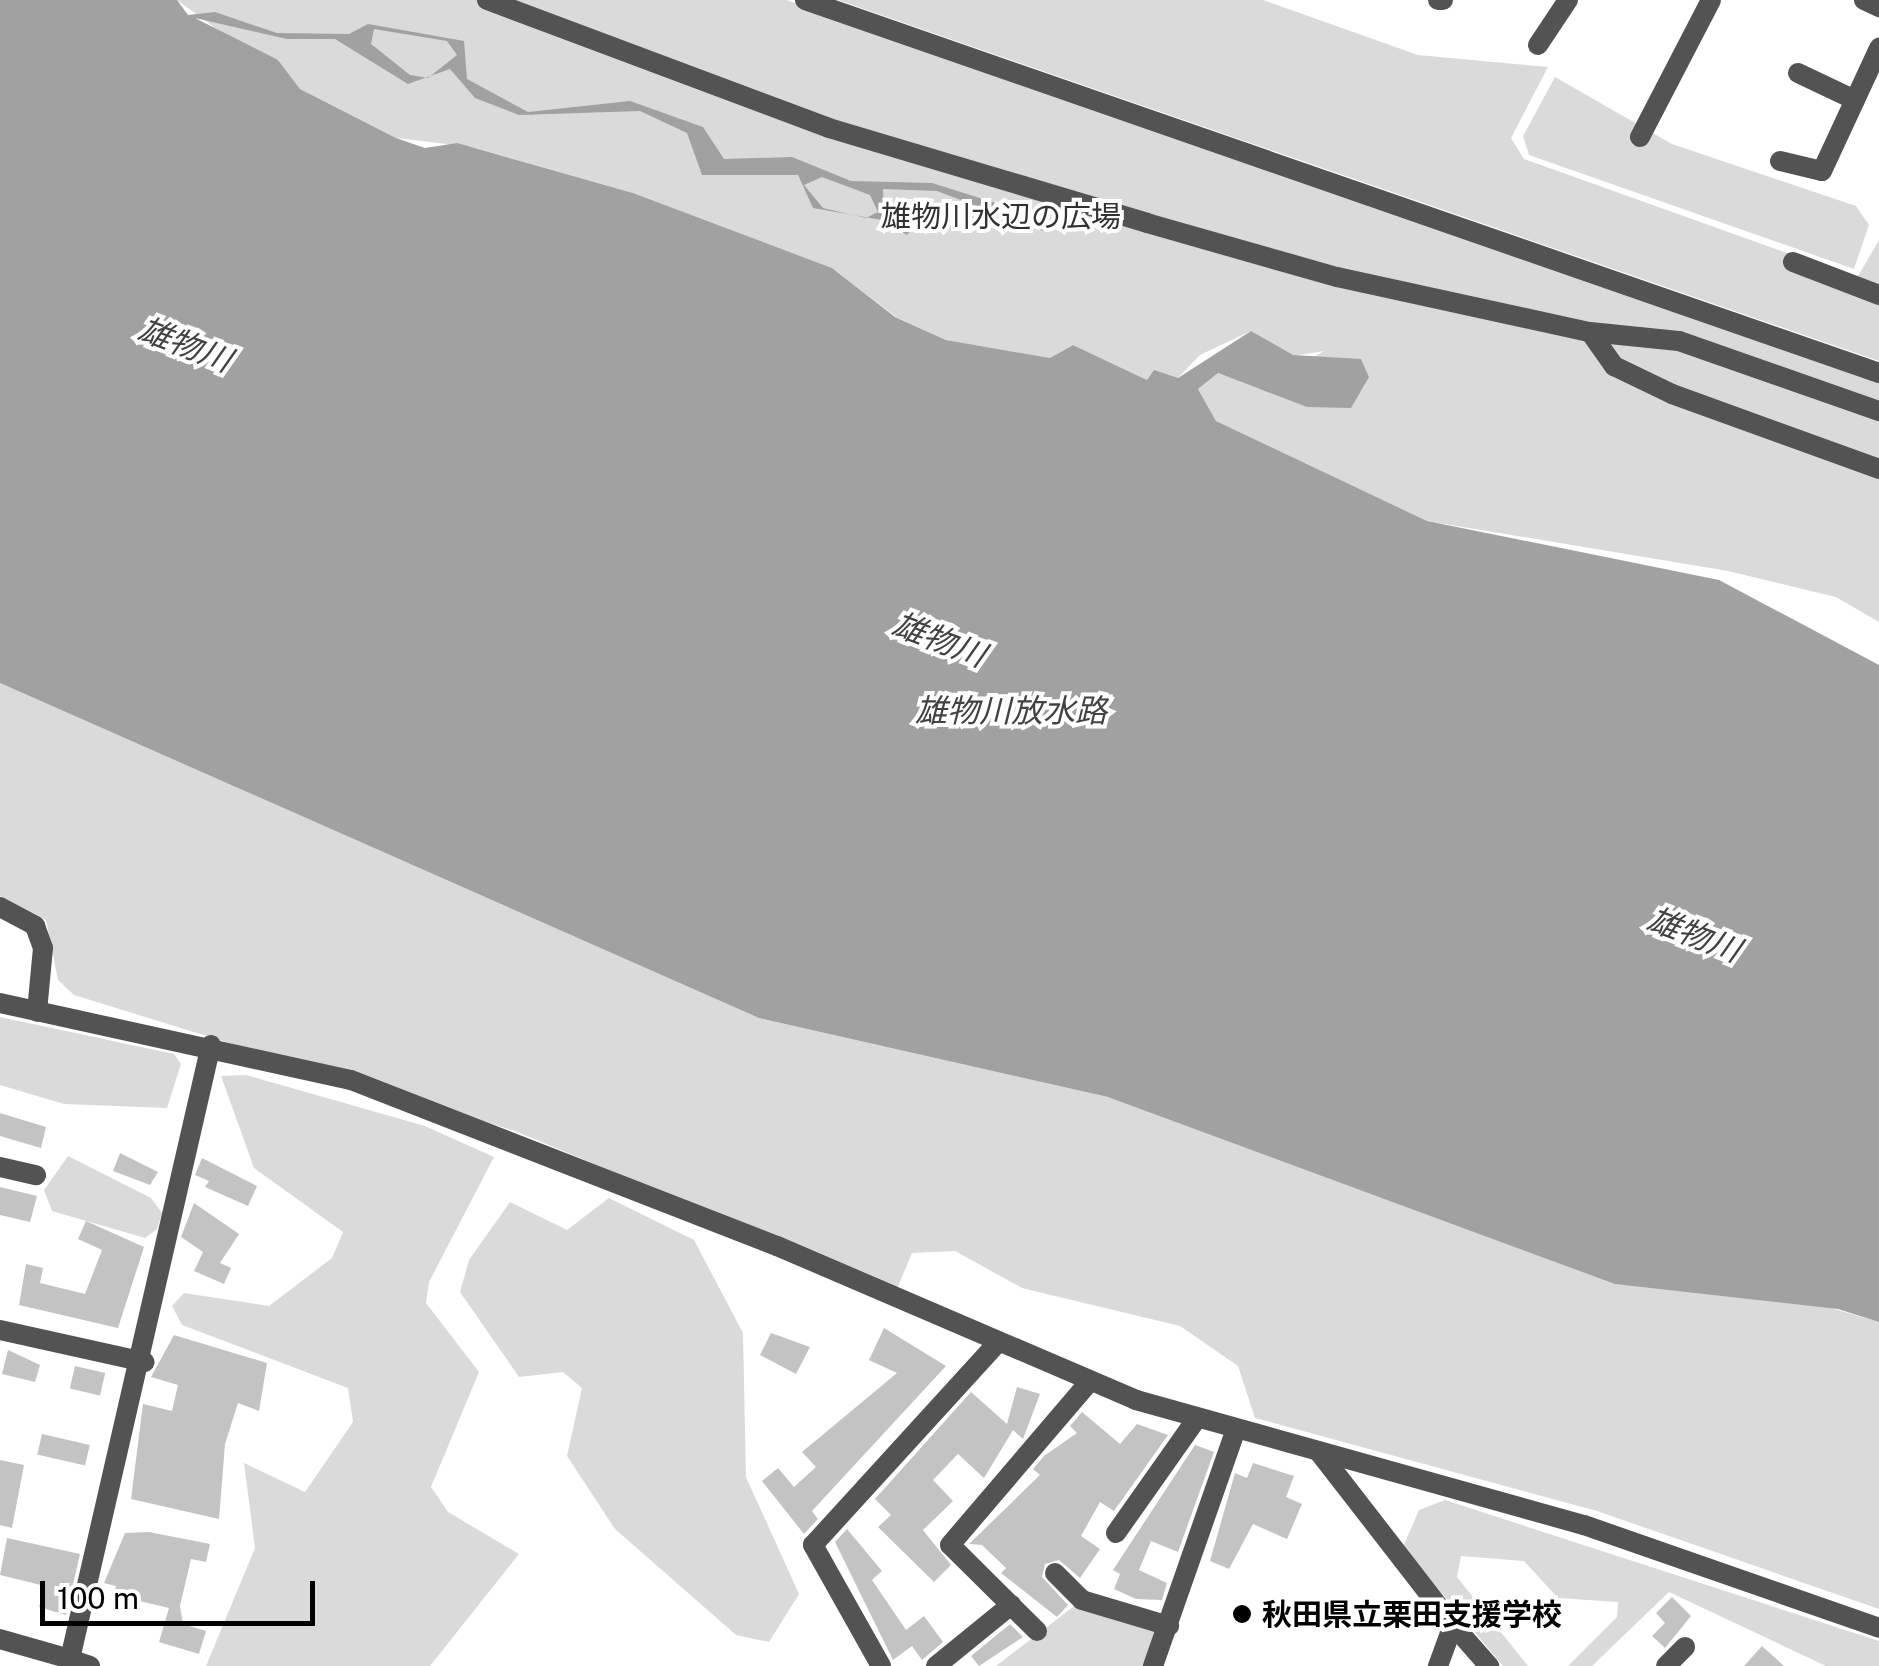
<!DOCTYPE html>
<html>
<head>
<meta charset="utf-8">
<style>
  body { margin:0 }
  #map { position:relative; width:1879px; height:1666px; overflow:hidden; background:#fff; font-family:"Public Sans","Noto Sans JP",sans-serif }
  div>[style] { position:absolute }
  .green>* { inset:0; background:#dadada }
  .water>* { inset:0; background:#a1a1a1 }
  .building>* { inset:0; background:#c3c3c3; transform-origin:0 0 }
  .minor>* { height:20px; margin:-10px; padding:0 10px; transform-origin:10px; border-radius:10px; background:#535353 }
  .dots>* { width:28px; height:28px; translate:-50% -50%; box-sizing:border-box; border:5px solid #fff; border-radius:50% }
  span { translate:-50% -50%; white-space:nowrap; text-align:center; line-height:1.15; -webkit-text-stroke:8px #fff; paint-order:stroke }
  .park-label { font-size:30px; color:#313131 }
  .poi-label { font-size:30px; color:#000; font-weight:700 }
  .left { translate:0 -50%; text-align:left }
  .water-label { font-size:32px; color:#424242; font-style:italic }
  .scale { position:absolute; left:40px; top:1581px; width:275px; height:45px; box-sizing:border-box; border:5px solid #000; border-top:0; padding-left:12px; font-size:30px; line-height:35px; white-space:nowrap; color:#000; -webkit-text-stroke:8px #fff; paint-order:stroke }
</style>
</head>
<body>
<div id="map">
  <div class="green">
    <div style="clip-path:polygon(177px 0,786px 0,1879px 383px,1879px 622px,1836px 597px,1728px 571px,1427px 521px,1216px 421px,1198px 389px,1218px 373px,1259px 389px,1324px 351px,1293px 356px,1251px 331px,1200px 355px,1178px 378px,1147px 380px,1073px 345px,1050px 358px,946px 340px,896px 317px,832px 268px,633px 193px,472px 147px,396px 138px,300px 89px,278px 60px,244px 49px)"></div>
    <div style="clip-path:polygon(838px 0,1263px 0,1418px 55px,1548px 67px,1511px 138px,1524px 159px,1857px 278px,1879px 240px,1879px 361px)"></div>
    <div style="clip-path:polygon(1555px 77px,1672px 144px,1856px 206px,1869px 225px,1854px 269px,1529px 155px,1523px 136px)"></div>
    <div style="clip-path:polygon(0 683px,759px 1018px,1108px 1097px,1879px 1322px,1879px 1609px,1597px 1511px,1255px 1418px,1238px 1366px,1180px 1326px,1022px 1288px,955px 1251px,912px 1253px,897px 1289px,515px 1131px,74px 995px,58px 980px,46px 920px,0 896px)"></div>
    <div style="clip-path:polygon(0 1017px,174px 1054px,181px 1064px,167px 1108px,64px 1104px,0 1085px)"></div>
    <div style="clip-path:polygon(246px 1075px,425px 1126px,494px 1157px,429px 1282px,426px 1303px,479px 1372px,431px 1487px,448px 1512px,519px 1554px,430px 1666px,206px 1666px,255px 1548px,244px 1463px,305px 1492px,353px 1422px,348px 1388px,182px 1325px,172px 1306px,184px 1293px,269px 1306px,332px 1258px,343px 1232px,254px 1168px,221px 1076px)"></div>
    <div style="clip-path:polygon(68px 1156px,151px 1198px,162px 1213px,157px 1229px,145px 1238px,52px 1211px,44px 1190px)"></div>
    <div style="clip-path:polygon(609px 1198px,694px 1240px,743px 1333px,746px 1477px,799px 1594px,769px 1642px,736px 1635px,615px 1529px,567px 1456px,582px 1388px,563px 1372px,519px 1377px,460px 1292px,469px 1260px,510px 1202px,567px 1230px)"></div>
    <div style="clip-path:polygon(1445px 1500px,1879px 1641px,1879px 1666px,1826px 1666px,1669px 1592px,1592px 1666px,1568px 1666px,1617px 1617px,1618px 1602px,1558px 1598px,1524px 1561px,1461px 1556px,1457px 1577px,1528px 1666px,1503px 1666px,1403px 1547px,1419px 1510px)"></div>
    <div style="clip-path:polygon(1082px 1600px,1169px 1626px,1153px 1666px,996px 1666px)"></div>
  </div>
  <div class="water">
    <div style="clip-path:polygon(evenodd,0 0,177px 0,188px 15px,215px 12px,277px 33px,349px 34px,368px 24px,464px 41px,467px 79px,528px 112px,630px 101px,703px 127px,724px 159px,792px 157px,851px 181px,932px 183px,1034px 215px,1043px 231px,937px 191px,883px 189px,884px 212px,914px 225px,907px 235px,882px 220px,813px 208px,798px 175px,702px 175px,687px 133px,640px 111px,519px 115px,475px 98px,450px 69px,408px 84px,335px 39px,287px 39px,195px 18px,278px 60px,300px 89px,396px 138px,425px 148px,457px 143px,633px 193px,832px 268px,895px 317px,946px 340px,1050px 358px,1073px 345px,1147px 380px,1154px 370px,1178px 378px,1251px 331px,1293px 355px,1361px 359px,1369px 377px,1351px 408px,1307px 407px,1218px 373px,1198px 389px,1216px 421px,1427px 521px,1719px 580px,1879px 665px,1879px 1322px,1838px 1309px,1615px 1284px,1108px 1097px,759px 1018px,0 683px,0 0,374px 29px,447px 41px,457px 55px,428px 78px,410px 75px,371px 44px,374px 29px,0 0,822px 177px,870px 195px,878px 212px,866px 218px,823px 208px,804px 185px,822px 177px)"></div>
  </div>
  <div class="building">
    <div style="clip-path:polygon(0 1113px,46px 1127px,41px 1148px,0 1136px)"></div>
    <div style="clip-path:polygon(120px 1153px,158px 1172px,150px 1185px,113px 1171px)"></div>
    <div style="clip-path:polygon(202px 1158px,257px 1186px,248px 1206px,205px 1187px,209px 1181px,195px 1175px)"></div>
    <div style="clip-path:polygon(0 1187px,37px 1196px,30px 1222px,0 1215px)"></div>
    <div style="clip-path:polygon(194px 1203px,239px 1234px,220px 1263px,231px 1268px,224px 1284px,194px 1271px,203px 1252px,181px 1237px)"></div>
    <div style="clip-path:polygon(86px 1221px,144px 1247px,118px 1328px,19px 1305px,26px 1264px,43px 1268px,40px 1283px,85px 1294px,102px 1250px,78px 1239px)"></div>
    <div style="clip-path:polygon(884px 1328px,946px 1366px,812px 1511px,818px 1519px,804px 1534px,762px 1481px,778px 1468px,794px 1487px,816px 1467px,802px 1452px,897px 1373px,869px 1360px)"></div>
    <div style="clip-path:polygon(771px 1333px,810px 1347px,796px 1374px,760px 1355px)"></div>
    <div style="clip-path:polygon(174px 1335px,267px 1363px,259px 1411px,238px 1403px,225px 1444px,219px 1519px,131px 1499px,143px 1404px,172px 1411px,178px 1385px,151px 1377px)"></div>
    <div style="clip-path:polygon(8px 1350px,40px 1365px,35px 1382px,2px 1374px)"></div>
    <div style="left:75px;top:1366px;width:31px;height:23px;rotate:13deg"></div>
    <div style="clip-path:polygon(1017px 1387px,1040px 1394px,1023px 1439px,1013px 1430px,984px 1478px,958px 1454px,933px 1480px,953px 1501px,923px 1530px,951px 1565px,934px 1582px,878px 1527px,891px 1515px,875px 1499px,971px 1392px,1007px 1424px)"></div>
    <div style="clip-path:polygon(1082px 1412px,1120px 1444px,1137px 1424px,1168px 1435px,1114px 1511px,1100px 1502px,1081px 1536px,1100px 1549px,1080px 1578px,1059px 1560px,1045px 1564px,1042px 1577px,1068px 1605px,1057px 1617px,1001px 1573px,1006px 1568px,982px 1545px,969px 1544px,1040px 1475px,1033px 1469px,1044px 1456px,1077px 1433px,1070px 1426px)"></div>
    <div style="left:42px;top:1434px;width:49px;height:21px;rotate:13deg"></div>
    <div style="clip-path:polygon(1195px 1445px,1214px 1452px,1178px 1552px,1151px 1541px,1139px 1570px,1167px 1583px,1162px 1600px,1136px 1599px,1114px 1589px,1120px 1574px,1113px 1570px)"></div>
    <div style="clip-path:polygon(0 1460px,24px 1465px,12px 1528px,0 1525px)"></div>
    <div style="clip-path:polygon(1253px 1463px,1294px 1476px,1286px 1497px,1302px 1504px,1287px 1539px,1253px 1524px,1229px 1569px,1210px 1561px,1235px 1473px,1247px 1478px)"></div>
    <div style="clip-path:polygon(847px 1529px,882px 1571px,872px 1580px,906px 1630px,924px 1616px,943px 1642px,922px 1660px,912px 1646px,893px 1660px,835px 1542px)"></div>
    <div style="clip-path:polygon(149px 1532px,210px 1544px,206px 1562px,191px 1559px,180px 1606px,183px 1624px,206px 1631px,199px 1654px,159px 1642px,169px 1608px,114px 1595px,116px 1586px,104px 1583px,125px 1533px)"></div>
    <div style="clip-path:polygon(7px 1538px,80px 1554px,66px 1615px,39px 1607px,45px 1586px,0 1575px)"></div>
    <div style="clip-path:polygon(1672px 1597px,1691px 1616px,1665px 1648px,1652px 1636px,1665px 1623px,1656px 1613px)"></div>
    <div style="clip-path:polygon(1010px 1624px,1023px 1637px,979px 1666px,971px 1656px)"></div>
    <div style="clip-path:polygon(1762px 1646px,1784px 1666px,1744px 1666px)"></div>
  </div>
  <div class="minor">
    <div style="left:487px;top:0;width:365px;rotate:20.5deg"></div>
    <div style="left:829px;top:128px;width:332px;rotate:16.6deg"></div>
    <div style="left:1147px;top:223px;width:198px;rotate:15.9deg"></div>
    <div style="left:1337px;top:277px;width:259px;rotate:12.3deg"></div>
    <div style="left:1590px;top:332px;width:89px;rotate:5.8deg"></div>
    <div style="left:1679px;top:341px;width:212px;rotate:19.3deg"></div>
    <div style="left:805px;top:0;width:1137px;rotate:19.15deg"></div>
    <div style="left:1438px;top:0;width:5px"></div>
    <div style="left:1864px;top:0;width:17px;rotate:25deg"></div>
    <div style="left:1538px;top:45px;width:54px;rotate:-56.3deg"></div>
    <div style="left:1798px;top:73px;width:63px;rotate:25.3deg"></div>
    <div style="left:1640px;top:137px;width:154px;rotate:-62.6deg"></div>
    <div style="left:1780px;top:161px;width:43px;rotate:13.4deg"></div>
    <div style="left:1822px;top:171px;width:136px;rotate:-65.1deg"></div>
    <div style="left:1793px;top:262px;width:92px;rotate:21deg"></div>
    <div style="left:1590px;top:332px;width:42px;rotate:54.8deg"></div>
    <div style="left:1614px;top:366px;width:64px;rotate:25.8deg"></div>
    <div style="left:1672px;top:394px;width:220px;rotate:19.9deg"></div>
    <div style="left:0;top:907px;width:40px;rotate:28deg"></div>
    <div style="left:35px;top:926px;width:23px;rotate:70deg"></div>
    <div style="left:43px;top:948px;width:64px;rotate:95.4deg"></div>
    <div style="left:0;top:1003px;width:359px;rotate:12.4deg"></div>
    <div style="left:351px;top:1080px;width:457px;rotate:21.3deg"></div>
    <div style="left:777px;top:1246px;width:391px;rotate:23.2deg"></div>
    <div style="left:1136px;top:1400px;width:465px;rotate:15.6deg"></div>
    <div style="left:1584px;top:1525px;width:312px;rotate:19.2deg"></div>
    <div style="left:0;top:1167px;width:37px;rotate:13deg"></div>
    <div style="left:0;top:1330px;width:148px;rotate:12.5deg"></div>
    <div style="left:1319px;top:1452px;width:219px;rotate:52.2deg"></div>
    <div style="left:1453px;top:1625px;width:44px;rotate:110.1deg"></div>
    <div style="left:1116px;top:1533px;width:141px;rotate:-54.8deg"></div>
    <div style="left:1055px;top:1573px;width:38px;rotate:45deg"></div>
    <div style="left:1082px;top:1600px;width:91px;rotate:16.6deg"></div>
    <div style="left:1453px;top:1625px;width:55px;rotate:48.7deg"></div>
    <div style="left:1037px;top:1631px;width:122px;rotate:-135.3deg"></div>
    <div style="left:950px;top:1545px;width:214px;rotate:-49.5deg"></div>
    <div style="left:0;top:1639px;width:73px;rotate:15.9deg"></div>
    <div style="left:90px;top:1666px;width:21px;rotate:-161deg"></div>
    <div style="left:70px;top:1659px;width:630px;rotate:-77.07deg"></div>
    <div style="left:881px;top:1666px;width:139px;rotate:-119.3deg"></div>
    <div style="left:813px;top:1545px;width:270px;rotate:-47.6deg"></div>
    <div style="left:936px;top:1666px;width:97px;rotate:-39.1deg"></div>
    <div style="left:1153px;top:1666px;width:251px;rotate:-70.7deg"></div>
    <div style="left:1666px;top:1666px;width:27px;rotate:-45deg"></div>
  </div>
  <div class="dots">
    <div style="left:1242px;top:1614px;background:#000"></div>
  </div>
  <div class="park-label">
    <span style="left:1001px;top:216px">雄物川水辺の広場</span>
  </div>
  <div class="poi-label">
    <span class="left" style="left:1262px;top:1614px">秋田県立栗田支援学校</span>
  </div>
  <div class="water-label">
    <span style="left:185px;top:345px;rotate:21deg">雄物川</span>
    <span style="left:939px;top:640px;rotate:21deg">雄物川</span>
    <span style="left:1011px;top:711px">雄物川放水路</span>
    <span style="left:1694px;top:935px;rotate:21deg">雄物川</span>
  </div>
  <div class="scale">100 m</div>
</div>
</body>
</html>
